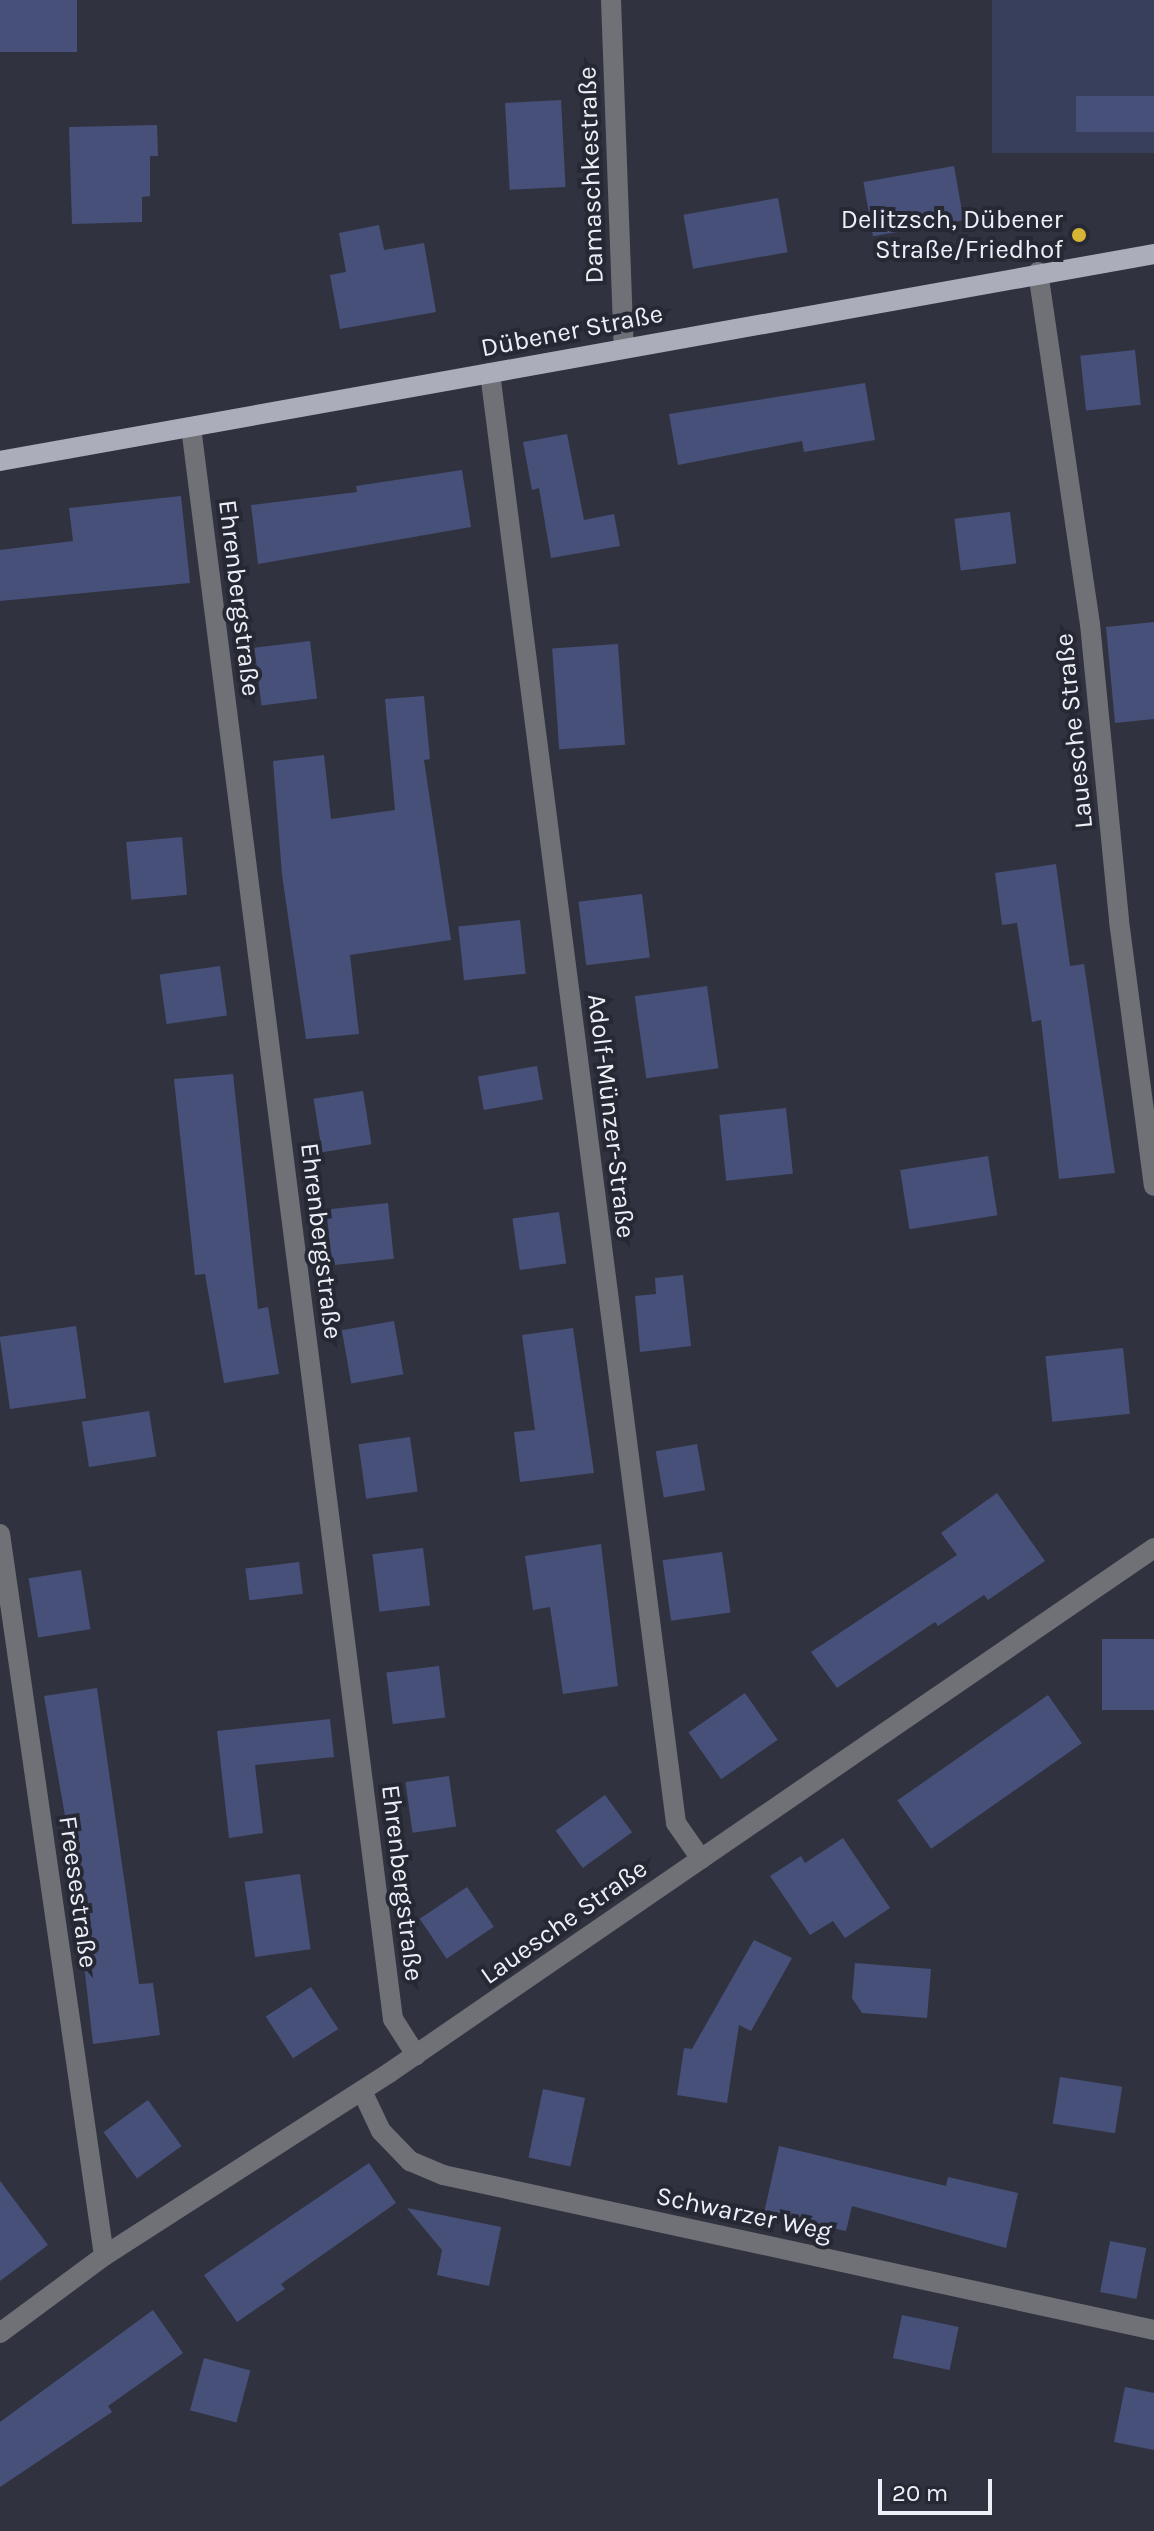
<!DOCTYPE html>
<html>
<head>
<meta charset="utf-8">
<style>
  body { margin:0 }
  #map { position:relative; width:1154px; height:2531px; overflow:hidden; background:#30333f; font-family:Karla,sans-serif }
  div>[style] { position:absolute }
  .green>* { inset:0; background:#383f5d; transform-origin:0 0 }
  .building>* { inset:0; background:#475078; transform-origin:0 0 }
  .minor>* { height:20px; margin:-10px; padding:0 10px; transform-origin:10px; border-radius:10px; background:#707177 }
  .major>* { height:20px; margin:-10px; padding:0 10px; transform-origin:10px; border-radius:10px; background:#abaeba }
  .dots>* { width:22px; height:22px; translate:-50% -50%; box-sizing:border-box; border:4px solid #262934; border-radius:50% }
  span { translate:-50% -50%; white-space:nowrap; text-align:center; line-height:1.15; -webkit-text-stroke:8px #262934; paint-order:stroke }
  .street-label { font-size:26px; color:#edf0f7 }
  .poi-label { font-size:26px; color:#edf0f7 }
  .right { translate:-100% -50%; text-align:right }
  .scale { position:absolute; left:878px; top:2479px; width:114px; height:36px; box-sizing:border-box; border:4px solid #edf0f7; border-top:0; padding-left:10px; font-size:24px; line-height:28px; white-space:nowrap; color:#edf0f7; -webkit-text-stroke:6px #262934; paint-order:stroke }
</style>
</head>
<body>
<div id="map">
  <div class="green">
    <div style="left:992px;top:0;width:162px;height:153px"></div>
  </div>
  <div class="building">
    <div style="left:0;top:0;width:77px;height:52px"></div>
    <div style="left:1154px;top:96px;width:36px;height:78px;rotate:90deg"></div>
    <div style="left:561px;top:100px;width:87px;height:56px;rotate:87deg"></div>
    <div style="clip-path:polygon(157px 125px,158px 156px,150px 156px,150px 196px,142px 197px,142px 222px,72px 224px,69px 127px)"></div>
    <div style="left:954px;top:166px;width:55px;height:92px;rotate:80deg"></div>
    <div style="left:778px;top:198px;width:55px;height:96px;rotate:80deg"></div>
    <div style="clip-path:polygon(379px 225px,384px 250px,424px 243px,436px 312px,340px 329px,330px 275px,346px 272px,339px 233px)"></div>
    <div style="left:1135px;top:350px;width:55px;height:55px;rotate:84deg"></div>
    <div style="clip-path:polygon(865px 383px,875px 440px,804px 452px,802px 441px,678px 465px,669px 414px)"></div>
    <div style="clip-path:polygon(567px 434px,584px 520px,614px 514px,620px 546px,551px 558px,539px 488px,532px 490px,523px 442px)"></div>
    <div style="clip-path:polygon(462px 470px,471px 527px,258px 564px,251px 505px,357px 492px,356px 486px)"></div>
    <div style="clip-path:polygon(181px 496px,190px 583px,0 601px,0 550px,73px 541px,69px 508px)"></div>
    <div style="left:1010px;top:512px;width:52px;height:56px;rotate:83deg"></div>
    <div style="clip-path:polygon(1154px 622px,1154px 719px,1115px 723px,1106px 627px)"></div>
    <div style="left:310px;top:641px;width:58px;height:56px;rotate:83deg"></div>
    <div style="left:618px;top:644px;width:101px;height:66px;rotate:86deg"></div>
    <div style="clip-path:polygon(424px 696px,430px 759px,424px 760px,451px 940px,350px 955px,359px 1034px,306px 1039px,282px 875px,273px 761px,324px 755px,331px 819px,395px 810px,385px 699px)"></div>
    <div style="left:182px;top:837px;width:58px;height:56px;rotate:85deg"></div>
    <div style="clip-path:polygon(1056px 864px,1070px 966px,1084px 964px,1115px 1173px,1059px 1179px,1041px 1020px,1032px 1022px,1017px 923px,1002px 925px,995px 873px)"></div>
    <div style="left:642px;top:894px;width:64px;height:64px;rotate:83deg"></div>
    <div style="left:520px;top:920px;width:54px;height:62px;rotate:84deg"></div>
    <div style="left:220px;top:966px;width:50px;height:61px;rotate:82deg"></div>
    <div style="left:707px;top:986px;width:83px;height:73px;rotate:82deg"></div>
    <div style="left:537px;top:1066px;width:34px;height:60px;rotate:80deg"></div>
    <div style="clip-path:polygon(233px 1074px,258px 1309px,268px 1307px,279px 1374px,224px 1383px,205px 1274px,195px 1275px,174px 1079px)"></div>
    <div style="left:363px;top:1091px;width:54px;height:50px;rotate:81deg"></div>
    <div style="left:786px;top:1108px;width:66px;height:67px;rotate:84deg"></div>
    <div style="left:988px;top:1156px;width:60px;height:89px;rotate:81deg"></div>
    <div style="left:388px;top:1203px;width:56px;height:62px;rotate:84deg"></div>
    <div style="left:559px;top:1212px;width:52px;height:47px;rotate:82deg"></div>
    <div style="clip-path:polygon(683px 1275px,691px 1346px,640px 1352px,635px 1296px,656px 1294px,655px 1278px)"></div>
    <div style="left:394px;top:1321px;width:54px;height:53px;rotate:80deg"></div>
    <div style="left:76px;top:1326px;width:73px;height:77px;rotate:82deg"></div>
    <div style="clip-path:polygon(573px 1328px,594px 1473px,520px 1482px,514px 1432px,535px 1430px,522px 1335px)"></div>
    <div style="left:1123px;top:1348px;width:66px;height:78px;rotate:84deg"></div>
    <div style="left:149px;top:1411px;width:46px;height:68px;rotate:81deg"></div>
    <div style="left:410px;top:1437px;width:55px;height:52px;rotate:82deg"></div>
    <div style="left:697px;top:1444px;width:47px;height:42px;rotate:80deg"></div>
    <div style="clip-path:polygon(997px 1493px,1045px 1561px,988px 1600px,984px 1595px,938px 1626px,935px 1622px,837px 1688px,811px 1652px,957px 1555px,941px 1533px)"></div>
    <div style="clip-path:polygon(601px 1544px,618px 1686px,563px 1694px,550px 1607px,533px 1610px,525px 1556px)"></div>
    <div style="left:423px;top:1548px;width:58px;height:51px;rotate:83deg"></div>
    <div style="left:722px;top:1552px;width:61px;height:60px;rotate:82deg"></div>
    <div style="left:299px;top:1562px;width:32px;height:54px;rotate:83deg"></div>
    <div style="left:81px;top:1570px;width:60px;height:53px;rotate:81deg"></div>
    <div style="left:1154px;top:1639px;width:71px;height:52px;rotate:90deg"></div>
    <div style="left:439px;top:1666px;width:52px;height:53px;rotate:83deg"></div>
    <div style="clip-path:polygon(97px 1688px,139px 1984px,153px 1983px,160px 2035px,93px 2044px,71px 1850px,44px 1696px)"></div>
    <div style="left:745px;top:1693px;width:57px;height:69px;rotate:55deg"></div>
    <div style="left:1048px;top:1695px;width:59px;height:184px;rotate:55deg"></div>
    <div style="clip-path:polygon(330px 1719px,334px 1757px,255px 1765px,263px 1833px,229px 1838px,217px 1731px)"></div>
    <div style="left:449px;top:1776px;width:51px;height:44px;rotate:82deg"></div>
    <div style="left:605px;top:1795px;width:46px;height:61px;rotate:54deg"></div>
    <div style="clip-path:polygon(843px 1838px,890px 1908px,845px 1938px,833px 1921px,810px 1935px,770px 1876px,801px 1856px,805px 1863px)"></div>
    <div style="left:300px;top:1874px;width:76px;height:56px;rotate:82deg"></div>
    <div style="left:467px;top:1887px;width:48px;height:57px;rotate:56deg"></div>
    <div style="clip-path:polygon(754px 1940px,792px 1958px,751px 2031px,739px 2025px,727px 2103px,677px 2095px,684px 2048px,692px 2049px)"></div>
    <div style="clip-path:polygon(855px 1963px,931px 1969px,927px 2018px,862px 2013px,852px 1998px)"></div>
    <div style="left:311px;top:1987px;width:50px;height:54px;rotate:57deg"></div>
    <div style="left:1060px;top:2077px;width:63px;height:47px;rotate:9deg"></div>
    <div style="left:543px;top:2089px;width:43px;height:70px;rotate:12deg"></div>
    <div style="left:148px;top:2100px;width:57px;height:55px;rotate:54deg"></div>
    <div style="clip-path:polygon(779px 2146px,946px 2186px,948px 2177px,1018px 2193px,1006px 2248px,852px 2206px,846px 2231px,764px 2213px)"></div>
    <div style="clip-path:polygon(369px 2163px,396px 2203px,281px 2284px,285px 2289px,237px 2322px,204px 2275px)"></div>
    <div style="clip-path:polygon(0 2181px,48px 2245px,0 2281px)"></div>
    <div style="clip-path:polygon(407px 2208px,501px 2227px,489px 2286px,437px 2275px,442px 2250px)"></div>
    <div style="left:1110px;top:2241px;width:37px;height:52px;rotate:11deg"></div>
    <div style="clip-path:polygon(153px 2310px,183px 2353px,108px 2406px,112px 2412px,0 2487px,0 2422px)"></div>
    <div style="left:902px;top:2315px;width:58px;height:44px;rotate:12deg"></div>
    <div style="left:204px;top:2358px;width:48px;height:54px;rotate:15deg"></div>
    <div style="clip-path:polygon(1125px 2387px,1154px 2393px,1154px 2450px,1114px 2442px)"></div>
  </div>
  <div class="minor">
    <div style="left:611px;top:0;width:347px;rotate:87.9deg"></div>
    <div style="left:1038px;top:272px;width:356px;rotate:81.6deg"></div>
    <div style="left:1090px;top:624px;width:298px;rotate:84.4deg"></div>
    <div style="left:1119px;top:921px;width:267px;rotate:82.5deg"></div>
    <div style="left:490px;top:373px;width:1462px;rotate:82.69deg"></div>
    <div style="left:676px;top:1823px;width:44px;rotate:55.2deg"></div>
    <div style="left:191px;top:427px;width:1605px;rotate:82.77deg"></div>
    <div style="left:393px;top:2019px;width:43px;rotate:57.4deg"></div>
    <div style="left:0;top:1534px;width:729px;rotate:81.8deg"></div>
    <div style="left:362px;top:2091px;width:44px;rotate:64.6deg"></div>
    <div style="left:381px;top:2131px;width:42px;rotate:46deg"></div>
    <div style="left:410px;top:2161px;width:36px;rotate:23deg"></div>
    <div style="left:443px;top:2175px;width:728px;rotate:12.3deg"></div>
    <div style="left:0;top:2333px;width:129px;rotate:-36.5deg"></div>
    <div style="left:104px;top:2256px;width:339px;rotate:-32.7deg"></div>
    <div style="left:389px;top:2073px;width:928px;rotate:-34.46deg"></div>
  </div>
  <div class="major">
    <div style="left:0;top:461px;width:1172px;rotate:-10.17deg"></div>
  </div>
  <div class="dots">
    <div style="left:1079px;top:235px;background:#d6b534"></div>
  </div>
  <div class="street-label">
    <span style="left:591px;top:175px;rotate:-92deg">Damaschkestraße</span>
    <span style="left:572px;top:331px;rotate:-11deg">Dübener Straße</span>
    <span style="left:239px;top:598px;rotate:83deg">Ehrenbergstraße</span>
    <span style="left:1074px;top:731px;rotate:-96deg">Lauesche Straße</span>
    <span style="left:611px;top:1116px;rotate:83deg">Adolf-Münzer-Straße</span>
    <span style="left:321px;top:1241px;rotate:83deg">Ehrenbergstraße</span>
    <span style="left:402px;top:1883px;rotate:83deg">Ehrenbergstraße</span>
    <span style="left:78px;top:1892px;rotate:82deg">Freesestraße</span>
    <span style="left:564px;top:1922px;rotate:-35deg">Lauesche Straße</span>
    <span style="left:744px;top:2214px;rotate:12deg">Schwarzer Weg</span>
  </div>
  <div class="poi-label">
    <span class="right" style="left:1063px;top:235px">Delitzsch, Dübener<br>Straße/Friedhof</span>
  </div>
  <div class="scale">20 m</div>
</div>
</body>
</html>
